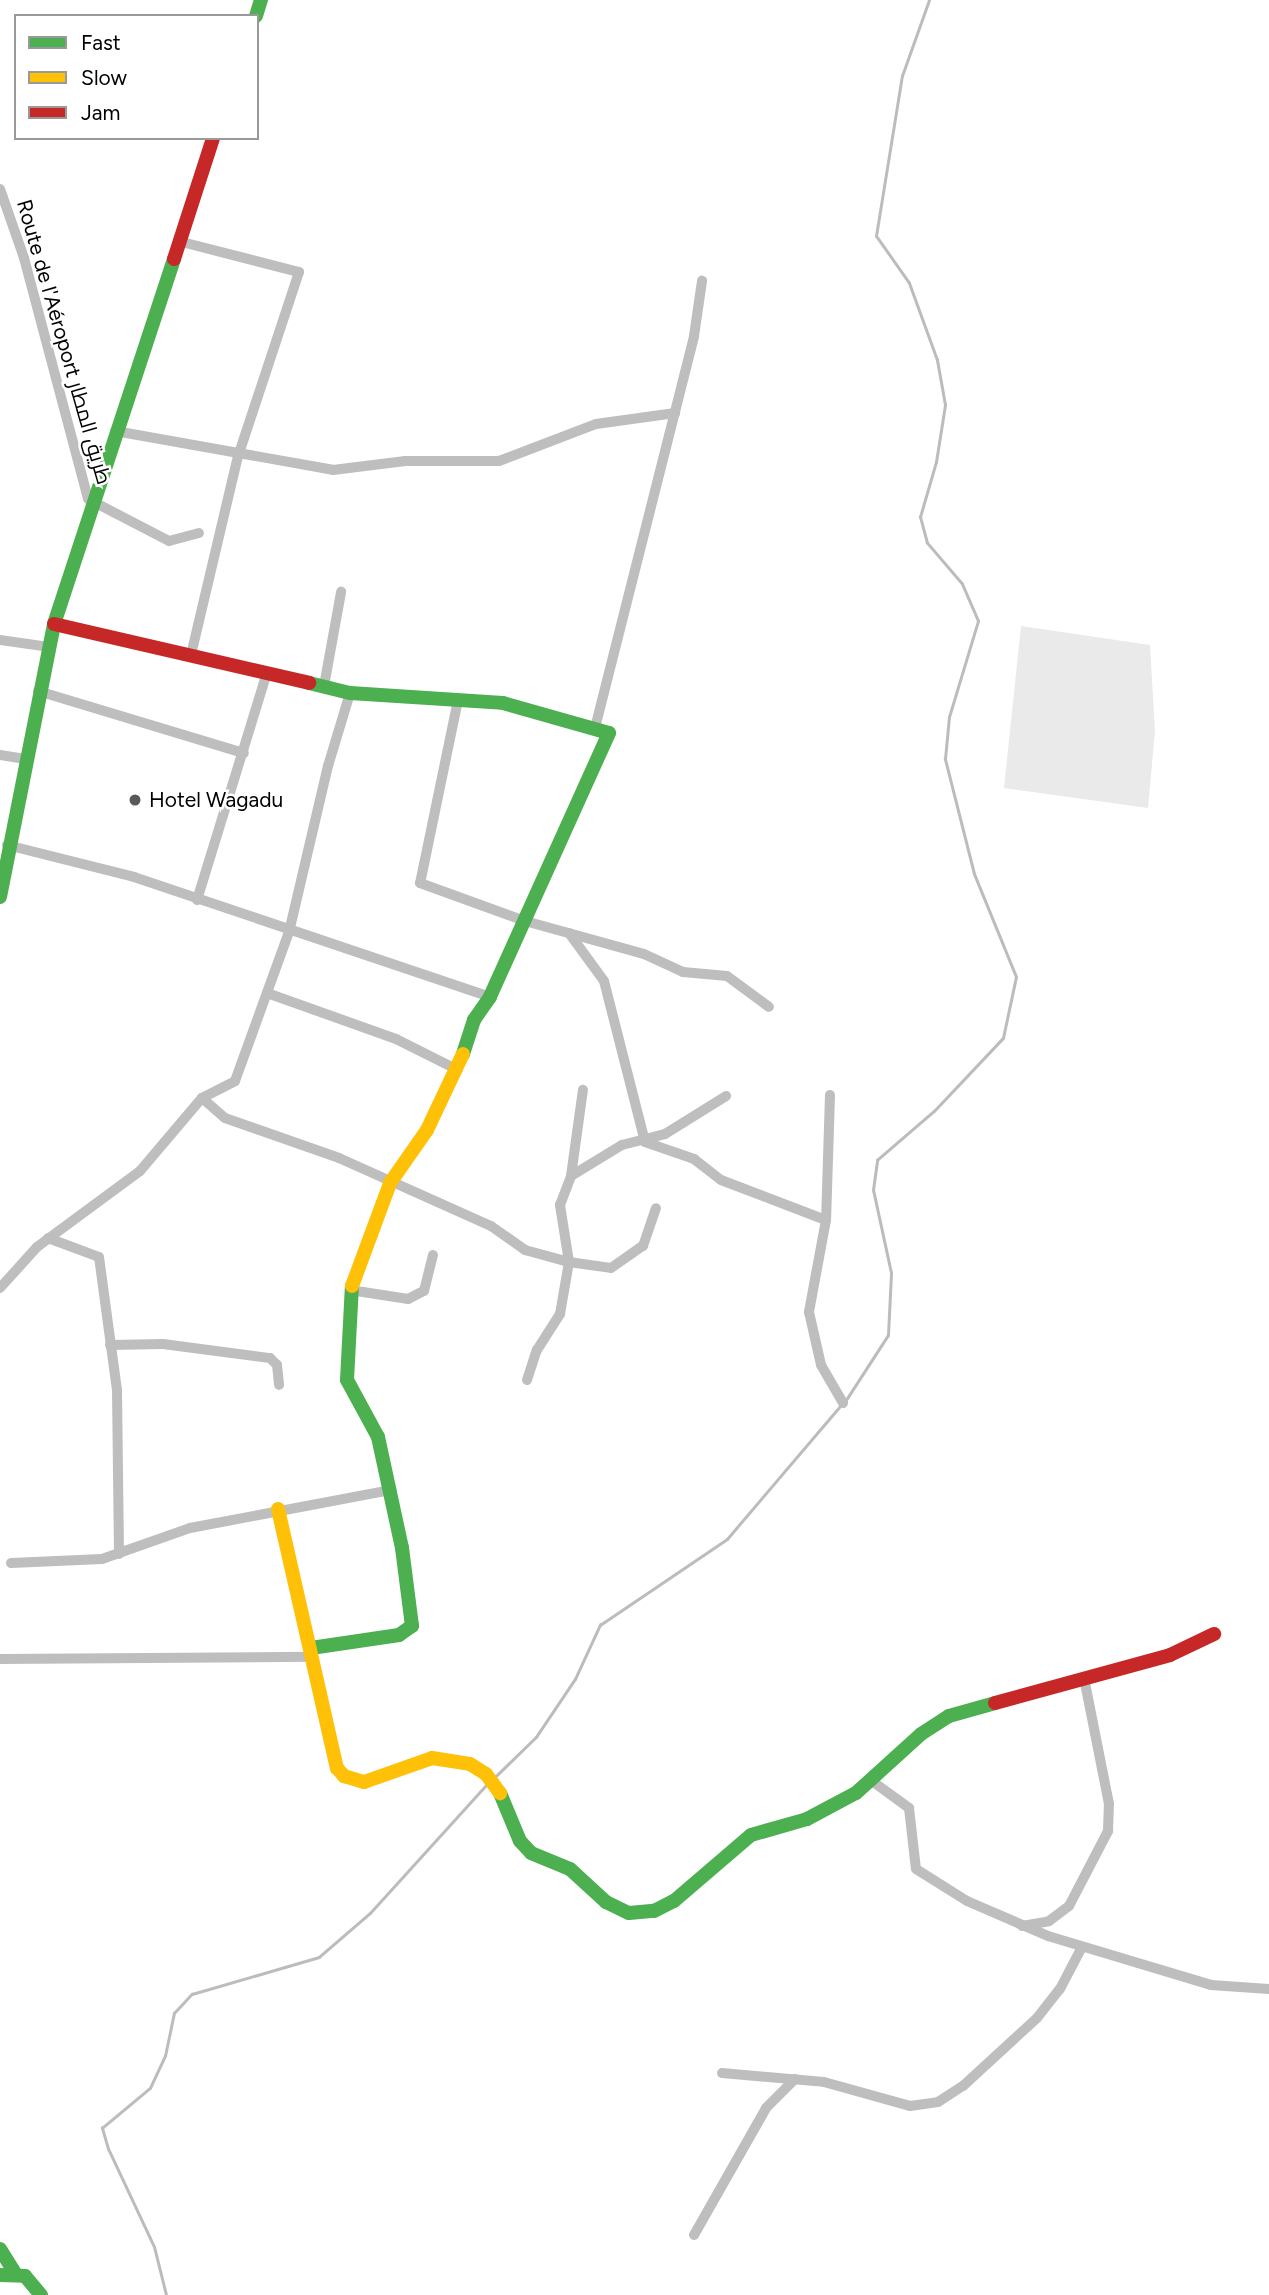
<!DOCTYPE html>
<html>
<head>
<meta charset="utf-8">
<style>
  body { margin:0 }
  #map { position:relative; width:1269px; height:2295px; overflow:hidden; background:#fff; font-family:Figtree,Cairo,sans-serif }
  div>[style] { position:absolute }
  .green>* { inset:0; background:#eaeaea }
  .stream>* { height:2.5px; margin:-1.25px; padding:0 1.25px; transform-origin:1.25px; border-radius:1.25px; background:#bcbcbc }
  .street>* { height:10px; margin:-5px; padding:0 5px; transform-origin:5px; border-radius:5px; background:#bebebe }
  .fast>* { height:14px; margin:-7px; padding:0 7px; transform-origin:7px; border-radius:7px; background:#4caf50 }
  .slow>* { height:14px; margin:-7px; padding:0 7px; transform-origin:7px; border-radius:7px; background:#ffc107 }
  .jam>* { height:14px; margin:-7px; padding:0 7px; transform-origin:7px; border-radius:7px; background:#c62828 }
  .dots>* { width:19px; height:19px; translate:-50% -50%; box-sizing:border-box; border:4px solid #fff; border-radius:50% }
  span { translate:-50% -50%; white-space:nowrap; text-align:center; line-height:1.15; -webkit-text-stroke:5px #fff; paint-order:stroke }
  .street-label { font-size:21px; color:#000 }
  .poi-label { font-size:21px; color:#000 }
  .left { translate:0 -50%; text-align:left }
  .legend { position:absolute; left:14px; top:14px; width:245px; height:126px; box-sizing:border-box; background:#fff; border:2px solid #999; margin:0; padding:9px 12px; list-style:none; font-size:21px; color:#000 }
  .legend li { display:flex; align-items:center; gap:14px; height:35px }
  .legend b { width:35px; border:2px solid #999 }
</style>
</head>
<body>
<div id="map">
  <div class="green">
    <div style="clip-path:polygon(1021px 626px,1150px 645px,1155px 731px,1148px 808px,1004px 788px)"></div>
  </div>
  <div class="stream">
    <div style="left:846px;top:1400px;width:77px;rotate:-57.1deg"></div>
    <div style="left:888px;top:1335px;width:62px;rotate:-87.2deg"></div>
    <div style="left:891px;top:1273px;width:85px;rotate:-102.2deg"></div>
    <div style="left:873px;top:1190px;width:30px;rotate:-82deg"></div>
    <div style="left:877px;top:1160px;width:75px;rotate:-40.7deg"></div>
    <div style="left:934px;top:1111px;width:100px;rotate:-46.6deg"></div>
    <div style="left:1003px;top:1038px;width:62px;rotate:-78deg"></div>
    <div style="left:1016px;top:977px;width:111px;rotate:-112.2deg"></div>
    <div style="left:974px;top:874px;width:119px;rotate:-104.2deg"></div>
    <div style="left:945px;top:759px;width:42px;rotate:-84.6deg"></div>
    <div style="left:949px;top:717px;width:100px;rotate:-73.2deg"></div>
    <div style="left:978px;top:621px;width:40px;rotate:-113.4deg"></div>
    <div style="left:962px;top:584px;width:54px;rotate:-130.5deg"></div>
    <div style="left:927px;top:543px;width:27px;rotate:-105deg"></div>
    <div style="left:920px;top:517px;width:57px;rotate:-73.8deg"></div>
    <div style="left:936px;top:462px;width:58px;rotate:-81deg"></div>
    <div style="left:945px;top:405px;width:46px;rotate:-100.1deg"></div>
    <div style="left:937px;top:360px;width:82px;rotate:-110deg"></div>
    <div style="left:909px;top:283px;width:57px;rotate:-125.1deg"></div>
    <div style="left:876px;top:236px;width:162px;rotate:-80.8deg"></div>
    <div style="left:902px;top:76px;width:81px;rotate:-70.4deg"></div>
    <div style="left:496px;top:1776px;width:56px;rotate:-44.3deg"></div>
    <div style="left:536px;top:1737px;width:70px;rotate:-56.1deg"></div>
    <div style="left:575px;top:1679px;width:60px;rotate:-65.2deg"></div>
    <div style="left:600px;top:1625px;width:153px;rotate:-34.1deg"></div>
    <div style="left:727px;top:1539px;width:176px;rotate:-49.6deg"></div>
    <div style="left:166px;top:2295px;width:49px;rotate:-104deg"></div>
    <div style="left:154px;top:2247px;width:108px;rotate:-115.1deg"></div>
    <div style="left:108px;top:2149px;width:22px;rotate:-106deg"></div>
    <div style="left:102px;top:2128px;width:62px;rotate:-39.8deg"></div>
    <div style="left:150px;top:2088px;width:35px;rotate:-65deg"></div>
    <div style="left:165px;top:2056px;width:44px;rotate:-78.2deg"></div>
    <div style="left:174px;top:2013px;width:26px;rotate:-47deg"></div>
    <div style="left:192px;top:1994px;width:132px;rotate:-16.2deg"></div>
    <div style="left:319px;top:1957px;width:67px;rotate:-40.8deg"></div>
    <div style="left:370px;top:1913px;width:176px;rotate:-47.8deg"></div>
  </div>
  <div class="street">
    <div style="left:0;top:189px;width:73px;rotate:70.8deg"></div>
    <div style="left:24px;top:258px;width:249px;rotate:75.1deg"></div>
    <div style="left:88px;top:499px;width:91px;rotate:27.4deg"></div>
    <div style="left:169px;top:541px;width:31px;rotate:-15deg"></div>
    <div style="left:178px;top:241px;width:125px;rotate:14.4deg"></div>
    <div style="left:299px;top:272px;width:194px;rotate:108.3deg"></div>
    <div style="left:238px;top:456px;width:204px;rotate:103.3deg"></div>
    <div style="left:115px;top:431px;width:221px;rotate:10.1deg"></div>
    <div style="left:333px;top:470px;width:73px;rotate:-7.1deg"></div>
    <div style="left:405px;top:461px;width:94px"></div>
    <div style="left:499px;top:461px;width:104px;rotate:-20.9deg"></div>
    <div style="left:596px;top:424px;width:80px;rotate:-7.9deg"></div>
    <div style="left:0;top:640px;width:49px;rotate:8.1deg"></div>
    <div style="left:324px;top:686px;width:96px;rotate:-79.7deg"></div>
    <div style="left:38px;top:691px;width:215px;rotate:16.8deg"></div>
    <div style="left:458px;top:700px;width:187px;rotate:101.7deg"></div>
    <div style="left:420px;top:883px;width:112px;rotate:19.9deg"></div>
    <div style="left:525px;top:921px;width:123px;rotate:15.5deg"></div>
    <div style="left:644px;top:954px;width:43px;rotate:24.8deg"></div>
    <div style="left:683px;top:972px;width:44px;rotate:5.2deg"></div>
    <div style="left:727px;top:976px;width:52px;rotate:36.4deg"></div>
    <div style="left:595px;top:728px;width:404px;rotate:-75.8deg"></div>
    <div style="left:694px;top:336px;width:56px;rotate:-81.7deg"></div>
    <div style="left:0;top:755px;width:24px;rotate:9deg"></div>
    <div style="left:7px;top:845px;width:131px;rotate:14.1deg"></div>
    <div style="left:134px;top:877px;width:376px;rotate:18.6deg"></div>
    <div style="left:197px;top:900px;width:238px;rotate:-72.9deg"></div>
    <div style="left:569px;top:933px;width:59px;rotate:53.9deg"></div>
    <div style="left:604px;top:981px;width:166px;rotate:75.7deg"></div>
    <div style="left:645px;top:1142px;width:52px;rotate:19.1deg"></div>
    <div style="left:694px;top:1159px;width:34px;rotate:38deg"></div>
    <div style="left:721px;top:1180px;width:112px;rotate:20.9deg"></div>
    <div style="left:267px;top:993px;width:137px;rotate:19.6deg"></div>
    <div style="left:396px;top:1039px;width:69px;rotate:26.6deg"></div>
    <div style="left:830px;top:1095px;width:125px;rotate:91.8deg"></div>
    <div style="left:826px;top:1220px;width:94px;rotate:100.5deg"></div>
    <div style="left:809px;top:1312px;width:54px;rotate:77.2deg"></div>
    <div style="left:821px;top:1365px;width:44px;rotate:59.9deg"></div>
    <div style="left:202px;top:1098px;width:30px;rotate:41deg"></div>
    <div style="left:225px;top:1118px;width:121px;rotate:19.3deg"></div>
    <div style="left:339px;top:1158px;width:167px;rotate:24.1deg"></div>
    <div style="left:491px;top:1226px;width:42px;rotate:35.2deg"></div>
    <div style="left:525px;top:1250px;width:46px;rotate:15.3deg"></div>
    <div style="left:569px;top:1262px;width:42px;rotate:8.1deg"></div>
    <div style="left:611px;top:1268px;width:39px;rotate:-35deg"></div>
    <div style="left:643px;top:1246px;width:40px;rotate:-71.1deg"></div>
    <div style="left:571px;top:1176px;width:60px;rotate:-31.3deg"></div>
    <div style="left:622px;top:1145px;width:44px;rotate:-14.3deg"></div>
    <div style="left:665px;top:1134px;width:72px;rotate:-31.9deg"></div>
    <div style="left:48px;top:1238px;width:54px;rotate:20.4deg"></div>
    <div style="left:99px;top:1257px;width:134px;rotate:82.3deg"></div>
    <div style="left:117px;top:1390px;width:164px;rotate:89.3deg"></div>
    <div style="left:0;top:1288px;width:55px;rotate:-47.9deg"></div>
    <div style="left:37px;top:1247px;width:128px;rotate:-36.4deg"></div>
    <div style="left:140px;top:1171px;width:96px;rotate:-49.7deg"></div>
    <div style="left:202px;top:1098px;width:37px;rotate:-27deg"></div>
    <div style="left:235px;top:1081px;width:158px;rotate:-70.1deg"></div>
    <div style="left:289px;top:932px;width:171px;rotate:-76.8deg"></div>
    <div style="left:328px;top:766px;width:76px;rotate:-73.2deg"></div>
    <div style="left:350px;top:1290px;width:59px;rotate:8.8deg"></div>
    <div style="left:408px;top:1299px;width:18px;rotate:-27deg"></div>
    <div style="left:424px;top:1291px;width:37px;rotate:-76deg"></div>
    <div style="left:110px;top:1345px;width:53px;rotate:-1.1deg"></div>
    <div style="left:163px;top:1344px;width:108px;rotate:7.5deg"></div>
    <div style="left:270px;top:1358px;width:10px;rotate:45deg"></div>
    <div style="left:277px;top:1365px;width:20px;rotate:84deg"></div>
    <div style="left:527px;top:1380px;width:32px;rotate:-72deg"></div>
    <div style="left:537px;top:1350px;width:43px;rotate:-57.4deg"></div>
    <div style="left:560px;top:1314px;width:53px;rotate:-80.2deg"></div>
    <div style="left:569px;top:1262px;width:58px;rotate:-99deg"></div>
    <div style="left:560px;top:1205px;width:31px;rotate:-69deg"></div>
    <div style="left:571px;top:1176px;width:87px;rotate:-82.1deg"></div>
    <div style="left:11px;top:1563px;width:91px;rotate:-2.5deg"></div>
    <div style="left:102px;top:1559px;width:93px;rotate:-19.4deg"></div>
    <div style="left:190px;top:1528px;width:205px;rotate:-10.7deg"></div>
    <div style="left:0;top:1659px;width:313px;rotate:-0.4deg"></div>
    <div style="left:872px;top:1781px;width:46px;rotate:36.1deg"></div>
    <div style="left:909px;top:1808px;width:61px;rotate:83.5deg"></div>
    <div style="left:916px;top:1869px;width:60px;rotate:32.1deg"></div>
    <div style="left:967px;top:1901px;width:88px;rotate:23.4deg"></div>
    <div style="left:1048px;top:1936px;width:170px;rotate:16.7deg"></div>
    <div style="left:1211px;top:1985px;width:58px;rotate:3.9deg"></div>
    <div style="left:1022px;top:1926px;width:27px;rotate:-10deg"></div>
    <div style="left:1049px;top:1921px;width:25px;rotate:-37deg"></div>
    <div style="left:1069px;top:1906px;width:85px;rotate:-62.5deg"></div>
    <div style="left:1108px;top:1831px;width:27px;rotate:-88deg"></div>
    <div style="left:1109px;top:1804px;width:128px;rotate:-101.2deg"></div>
    <div style="left:722px;top:2073px;width:102px;rotate:5deg"></div>
    <div style="left:824px;top:2082px;width:89px;rotate:15.6deg"></div>
    <div style="left:910px;top:2106px;width:28px;rotate:-8deg"></div>
    <div style="left:938px;top:2102px;width:30px;rotate:-33deg"></div>
    <div style="left:963px;top:2086px;width:100px;rotate:-42.6deg"></div>
    <div style="left:1037px;top:2018px;width:37px;rotate:-52deg"></div>
    <div style="left:1060px;top:1989px;width:47px;rotate:-62.4deg"></div>
    <div style="left:694px;top:2235px;width:146px;rotate:-60.4deg"></div>
    <div style="left:766px;top:2108px;width:41px;rotate:-45deg"></div>
  </div>
  <div class="fast">
    <div style="left:256px;top:16px;width:17px;rotate:-73deg"></div>
    <div style="left:309px;top:683px;width:42px;rotate:13.7deg"></div>
    <div style="left:350px;top:693px;width:153px;rotate:3.7deg"></div>
    <div style="left:503px;top:703px;width:110px;rotate:15.8deg"></div>
    <div style="left:609px;top:733px;width:290px;rotate:114.3deg"></div>
    <div style="left:490px;top:997px;width:28px;rotate:125deg"></div>
    <div style="left:474px;top:1020px;width:36px;rotate:108deg"></div>
    <div style="left:0;top:897px;width:278px;rotate:-78.8deg"></div>
    <div style="left:54px;top:624px;width:384px;rotate:-71.8deg"></div>
    <div style="left:311px;top:1648px;width:89px;rotate:-8.4deg"></div>
    <div style="left:399px;top:1635px;width:16px;rotate:-35deg"></div>
    <div style="left:412px;top:1626px;width:79px;rotate:-97.3deg"></div>
    <div style="left:402px;top:1548px;width:114px;rotate:-102.2deg"></div>
    <div style="left:378px;top:1437px;width:65px;rotate:-118.5deg"></div>
    <div style="left:347px;top:1380px;width:94px;rotate:-87deg"></div>
    <div style="left:500px;top:1793px;width:52px;rotate:67.4deg"></div>
    <div style="left:520px;top:1841px;width:16px;rotate:47deg"></div>
    <div style="left:531px;top:1853px;width:42px;rotate:22.3deg"></div>
    <div style="left:570px;top:1869px;width:49px;rotate:42.5deg"></div>
    <div style="left:606px;top:1902px;width:25px;rotate:26deg"></div>
    <div style="left:629px;top:1913px;width:25px;rotate:-5deg"></div>
    <div style="left:654px;top:1911px;width:22px;rotate:-27deg"></div>
    <div style="left:674px;top:1901px;width:101px;rotate:-40.6deg"></div>
    <div style="left:751px;top:1835px;width:58px;rotate:-15.9deg"></div>
    <div style="left:807px;top:1819px;width:55px;rotate:-28deg"></div>
    <div style="left:856px;top:1793px;width:88px;rotate:-42.2deg"></div>
    <div style="left:921px;top:1734px;width:33px;rotate:-33deg"></div>
    <div style="left:949px;top:1716px;width:48px;rotate:-15.8deg"></div>
    <div style="left:0;top:2249px;width:28px;rotate:58deg"></div>
    <div style="left:0;top:2275px;width:25px;rotate:2deg"></div>
    <div style="left:25px;top:2276px;width:25px;rotate:50deg"></div>
  </div>
  <div class="slow">
    <div style="left:352px;top:1286px;width:110px;rotate:-69.7deg"></div>
    <div style="left:390px;top:1183px;width:65px;rotate:-55.1deg"></div>
    <div style="left:427px;top:1130px;width:84px;rotate:-64.7deg"></div>
    <div style="left:278px;top:1509px;width:266px;rotate:77.2deg"></div>
    <div style="left:337px;top:1768px;width:11px;rotate:49deg"></div>
    <div style="left:344px;top:1776px;width:21px;rotate:17deg"></div>
    <div style="left:364px;top:1782px;width:72px;rotate:-19.4deg"></div>
    <div style="left:432px;top:1758px;width:38px;rotate:9deg"></div>
    <div style="left:470px;top:1764px;width:19px;rotate:32deg"></div>
    <div style="left:486px;top:1774px;width:24px;rotate:54deg"></div>
  </div>
  <div class="jam">
    <div style="left:174px;top:259px;width:127px;rotate:-72.1deg"></div>
    <div style="left:54px;top:624px;width:262px;rotate:13deg"></div>
    <div style="left:995px;top:1703px;width:181px;rotate:-15.3deg"></div>
    <div style="left:1170px;top:1655px;width:49px;rotate:-25.5deg"></div>
  </div>
  <div class="dots">
    <div style="left:135px;top:800px;background:#595959"></div>
  </div>
  <div class="street-label">
    <span style="left:64px;top:342px;rotate:74deg">Route de l'Aéroport طريق المطار</span>
  </div>
  <div class="poi-label">
    <span class="left" style="left:149px;top:800px">Hotel Wagadu</span>
  </div>
  <ul class="legend">
  <li><b style="height:9px;background:#4caf50"></b>Fast</li>
  <li><b style="height:9px;background:#ffc107"></b>Slow</li>
  <li><b style="height:9px;background:#c62828"></b>Jam</li>
  </ul>
</div>
</body>
</html>
